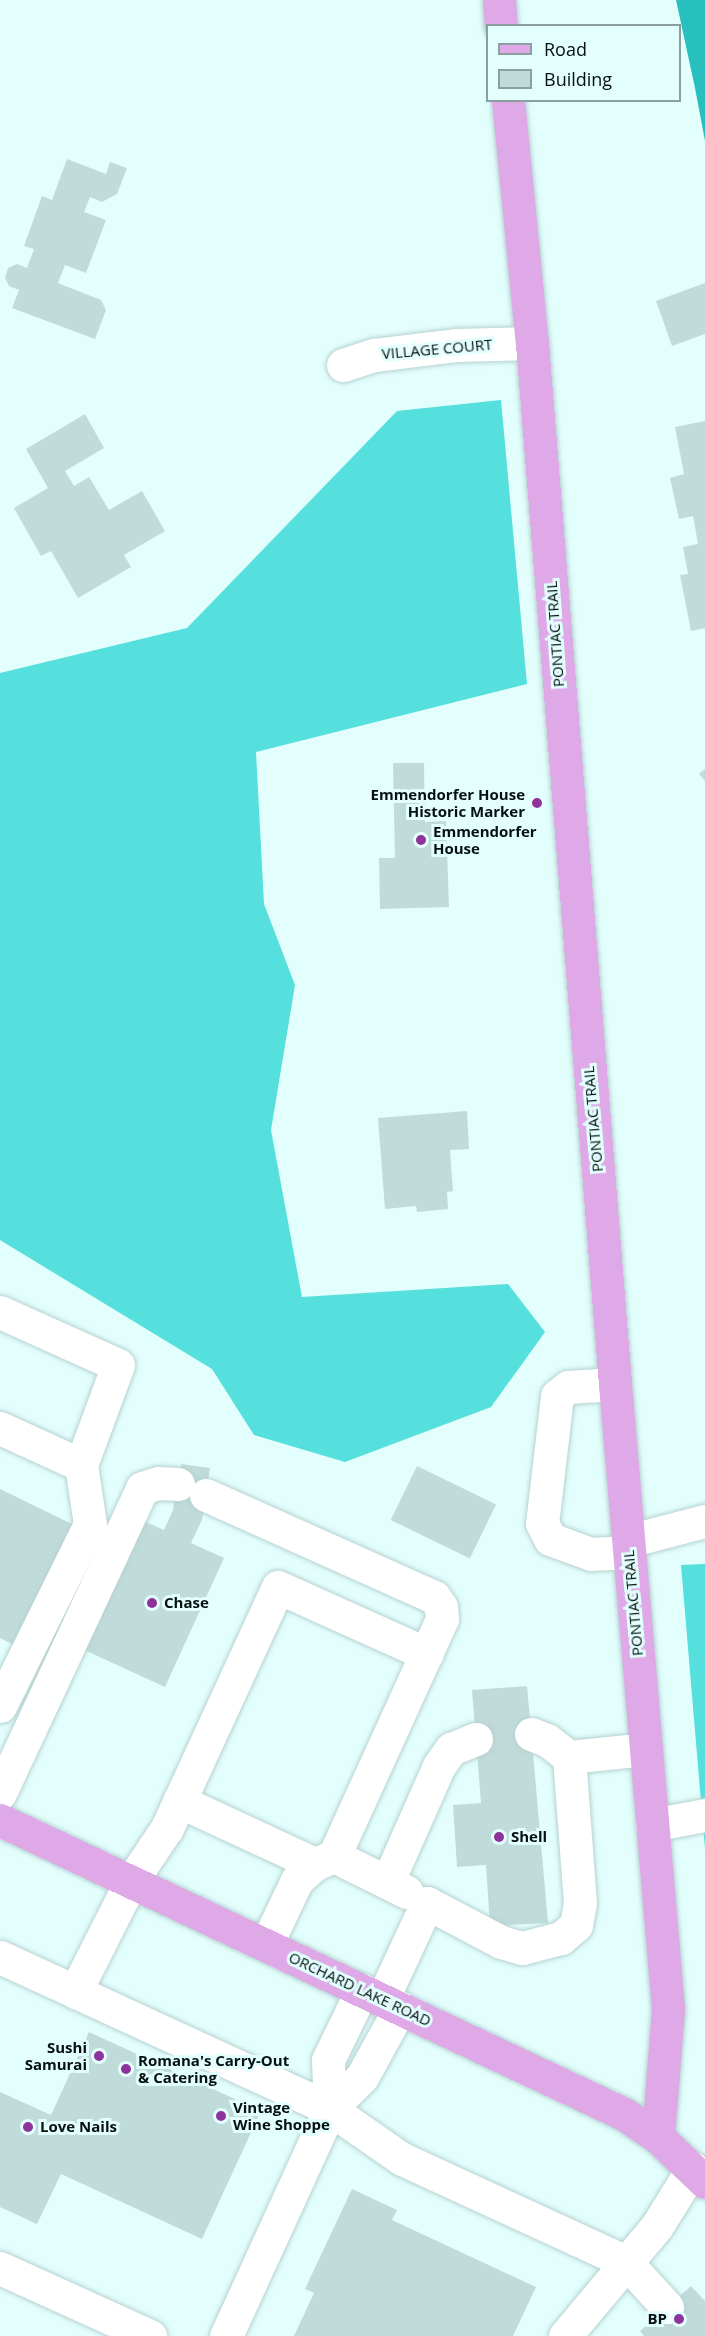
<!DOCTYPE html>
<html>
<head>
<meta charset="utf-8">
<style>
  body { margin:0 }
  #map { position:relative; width:705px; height:2336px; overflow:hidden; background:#e2fefd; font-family:"Open Sans",sans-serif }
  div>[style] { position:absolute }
  .forest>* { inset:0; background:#55dfdd }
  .water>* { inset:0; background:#28c0be }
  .building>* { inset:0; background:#c0dcda; transform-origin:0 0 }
  .minor-tunnel>* { height:33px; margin-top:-16.5px; transform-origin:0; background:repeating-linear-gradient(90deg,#c1dad9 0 33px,transparent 0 49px) }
  .roads { filter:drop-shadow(0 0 2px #b7d2d1) drop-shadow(0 0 2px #b7d2d1) }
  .minor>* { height:33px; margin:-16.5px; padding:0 16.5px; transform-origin:16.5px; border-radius:16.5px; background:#fff }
  .major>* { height:33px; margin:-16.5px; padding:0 16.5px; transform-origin:16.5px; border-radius:16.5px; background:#dfa9e7 }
  .dots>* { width:16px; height:16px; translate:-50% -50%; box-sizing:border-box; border:3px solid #e2fefd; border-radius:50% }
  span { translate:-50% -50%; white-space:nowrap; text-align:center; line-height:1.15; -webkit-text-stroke:6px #e2fefd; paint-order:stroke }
  .street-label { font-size:15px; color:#071010 }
  .poi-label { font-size:15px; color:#071010; font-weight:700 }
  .right { translate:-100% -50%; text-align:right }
  .left { translate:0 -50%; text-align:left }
  .legend { position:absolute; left:486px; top:24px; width:195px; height:78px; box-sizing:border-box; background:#e2fefd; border:2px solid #8a9f9e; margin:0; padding:8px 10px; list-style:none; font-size:18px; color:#071010 }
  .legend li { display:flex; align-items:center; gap:12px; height:30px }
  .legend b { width:30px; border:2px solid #8a9f9e }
</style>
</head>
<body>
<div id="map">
  <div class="forest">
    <div style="clip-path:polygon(501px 400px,527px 684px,256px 752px,264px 904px,295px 985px,271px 1130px,302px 1297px,508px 1284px,545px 1332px,491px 1407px,345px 1462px,254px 1435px,212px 1369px,0 1240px,0 673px,187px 628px,397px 411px)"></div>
    <div style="clip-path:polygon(705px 1564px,705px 1849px,681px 1565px)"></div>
  </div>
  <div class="water">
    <div style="clip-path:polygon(676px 0,705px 0,705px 141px,695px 88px)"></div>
  </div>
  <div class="building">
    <div style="clip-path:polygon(67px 159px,106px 174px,110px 162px,127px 168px,117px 194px,102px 202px,90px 197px,84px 212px,106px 220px,86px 273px,65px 265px,58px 283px,101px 300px,106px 310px,95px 339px,12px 308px,19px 290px,9px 286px,5px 278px,8px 268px,17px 264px,27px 268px,34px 249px,24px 246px,42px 196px,52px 200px)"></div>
    <div style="clip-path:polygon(705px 283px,705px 334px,672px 346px,656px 301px)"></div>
    <div style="clip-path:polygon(85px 414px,104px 448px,65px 471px,74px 486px,89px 477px,109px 510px,142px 491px,165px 531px,124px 555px,131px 567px,78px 598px,51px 551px,41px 556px,14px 508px,48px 488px,26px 449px)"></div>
    <div style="clip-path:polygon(705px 421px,705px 628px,691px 631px,680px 575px,688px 574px,683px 547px,698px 544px,693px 516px,679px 519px,670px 478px,684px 474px,675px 427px)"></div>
    <div style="clip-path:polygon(393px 763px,424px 763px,425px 822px,446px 821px,449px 907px,380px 909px,379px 858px,395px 858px)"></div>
    <div style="clip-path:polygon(705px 769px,705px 781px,699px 774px)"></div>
    <div style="clip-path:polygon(467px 1111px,469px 1149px,450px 1150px,453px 1191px,447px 1192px,448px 1209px,417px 1212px,416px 1206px,385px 1209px,378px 1118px)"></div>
    <div style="clip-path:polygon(181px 1464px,210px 1468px,202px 1520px,191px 1543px,224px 1558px,165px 1687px,80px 1648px,139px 1519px,164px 1530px,173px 1510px)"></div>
    <div style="left:417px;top:1466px;width:88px;height:60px;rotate:26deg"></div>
    <div style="clip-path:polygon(0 1489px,78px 1527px,20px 1648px,0 1638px)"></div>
    <div style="clip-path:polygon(527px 1686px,548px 1923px,490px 1926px,486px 1865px,457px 1867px,453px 1805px,481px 1803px,472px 1690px)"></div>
    <div style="clip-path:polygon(89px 2032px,261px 2111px,202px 2239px,61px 2174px,37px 2224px,0 2207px,0 2092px,51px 2115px)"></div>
    <div style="clip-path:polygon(352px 2189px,397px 2210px,392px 2220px,536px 2287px,513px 2336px,294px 2336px,314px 2293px,305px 2289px)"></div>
    <div style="clip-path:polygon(691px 2286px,705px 2301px,705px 2336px,644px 2336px,640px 2331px)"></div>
  </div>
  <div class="minor-tunnel">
    <div style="left:476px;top:1739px;width:55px;rotate:-5.2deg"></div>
    <div style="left:667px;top:2307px;width:39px;rotate:48deg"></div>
  </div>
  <div class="roads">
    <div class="minor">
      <div style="left:343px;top:365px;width:33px;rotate:-18deg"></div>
      <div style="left:374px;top:355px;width:84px;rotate:-6.9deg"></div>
      <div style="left:457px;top:345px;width:75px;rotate:-1.5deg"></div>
      <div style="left:0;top:1312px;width:129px;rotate:24.2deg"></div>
      <div style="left:118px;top:1365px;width:107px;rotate:110.3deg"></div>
      <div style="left:615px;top:1384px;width:47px;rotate:176.3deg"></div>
      <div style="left:568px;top:1387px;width:14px;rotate:141deg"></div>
      <div style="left:557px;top:1396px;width:128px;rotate:96.7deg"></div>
      <div style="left:542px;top:1523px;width:18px;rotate:63deg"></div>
      <div style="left:550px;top:1539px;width:44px;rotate:20.1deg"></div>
      <div style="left:591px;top:1554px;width:38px;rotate:-3deg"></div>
      <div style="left:0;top:1428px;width:89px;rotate:24.6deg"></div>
      <div style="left:81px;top:1465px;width:60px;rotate:81.3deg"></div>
      <div style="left:90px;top:1524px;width:203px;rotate:116.3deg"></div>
      <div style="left:206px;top:1495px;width:250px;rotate:24.1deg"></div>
      <div style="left:434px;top:1597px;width:12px;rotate:55deg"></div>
      <div style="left:441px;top:1607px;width:12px;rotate:85deg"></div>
      <div style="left:442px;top:1619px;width:260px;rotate:114.5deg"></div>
      <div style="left:334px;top:1856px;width:21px;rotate:157deg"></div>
      <div style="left:315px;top:1864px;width:24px;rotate:138deg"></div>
      <div style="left:297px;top:1880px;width:72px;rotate:115.5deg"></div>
      <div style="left:628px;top:1541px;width:80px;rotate:-14.6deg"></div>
      <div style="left:531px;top:1734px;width:17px;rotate:21deg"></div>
      <div style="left:547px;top:1740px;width:28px;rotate:38deg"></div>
      <div style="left:0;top:1793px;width:336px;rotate:-65deg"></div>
      <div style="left:142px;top:1488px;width:17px;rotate:-17deg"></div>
      <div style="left:158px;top:1483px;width:20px;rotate:3deg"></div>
      <div style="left:179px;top:1801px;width:150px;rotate:24.9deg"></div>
      <div style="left:652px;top:1825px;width:54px;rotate:-10.7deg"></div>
      <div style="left:334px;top:1856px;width:81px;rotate:26.3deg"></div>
      <div style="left:388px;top:1881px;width:126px;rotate:-66.1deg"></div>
      <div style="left:439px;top:1766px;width:21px;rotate:-55deg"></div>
      <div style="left:451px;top:1749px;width:27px;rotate:-22deg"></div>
      <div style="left:0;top:1957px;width:363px;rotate:24.7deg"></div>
      <div style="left:330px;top:2109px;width:88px;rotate:34.8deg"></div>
      <div style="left:402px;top:2159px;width:247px;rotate:24.7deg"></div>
      <div style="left:626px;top:2262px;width:61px;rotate:47.7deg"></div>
      <div style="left:362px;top:1990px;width:78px;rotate:115.9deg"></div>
      <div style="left:328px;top:2060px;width:49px;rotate:87.7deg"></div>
      <div style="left:330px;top:2109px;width:45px;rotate:-45deg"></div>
      <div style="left:362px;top:2077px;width:79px;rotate:-61.2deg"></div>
      <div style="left:75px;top:1992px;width:122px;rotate:-63.2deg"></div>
      <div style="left:130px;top:1883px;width:66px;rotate:-56.1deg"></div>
      <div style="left:167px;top:1828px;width:265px;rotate:-65.3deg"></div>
      <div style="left:278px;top:1587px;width:163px;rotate:24.2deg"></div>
      <div style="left:382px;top:2000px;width:107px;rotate:-65.1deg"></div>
      <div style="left:427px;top:1903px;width:84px;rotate:27.8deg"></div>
      <div style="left:501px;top:1942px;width:22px;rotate:16deg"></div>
      <div style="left:522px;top:1948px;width:40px;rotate:-14.4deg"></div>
      <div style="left:561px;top:1938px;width:20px;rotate:-41deg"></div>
      <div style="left:576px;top:1925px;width:22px;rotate:-80deg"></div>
      <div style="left:580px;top:1903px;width:146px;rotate:-94.3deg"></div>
      <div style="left:569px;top:1757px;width:76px;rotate:-6deg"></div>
      <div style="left:0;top:2268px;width:165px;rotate:24.4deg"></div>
      <div style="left:226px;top:2336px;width:250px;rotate:-65.4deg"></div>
      <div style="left:565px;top:2336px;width:143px;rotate:-50.1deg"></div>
      <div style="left:657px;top:2226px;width:68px;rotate:-58.2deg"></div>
    </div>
    <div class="major">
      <div style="left:499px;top:0;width:26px;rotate:86deg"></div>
      <div style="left:508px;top:100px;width:244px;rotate:84.4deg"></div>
      <div style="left:532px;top:343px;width:1044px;rotate:85.44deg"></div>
      <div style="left:615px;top:1384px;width:627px;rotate:85.15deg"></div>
      <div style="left:668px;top:2009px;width:128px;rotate:94.5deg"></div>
      <div style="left:0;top:1820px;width:690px;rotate:25.23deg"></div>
      <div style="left:624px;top:2114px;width:41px;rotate:34.1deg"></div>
      <div style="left:658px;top:2137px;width:65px;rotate:43.8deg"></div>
    </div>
  </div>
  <div class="dots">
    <div style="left:537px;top:803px;background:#8e329c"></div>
    <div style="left:421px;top:840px;background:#8e329c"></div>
    <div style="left:152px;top:1603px;background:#8e329c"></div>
    <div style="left:499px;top:1837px;background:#8e329c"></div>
    <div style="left:99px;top:2056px;background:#8e329c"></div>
    <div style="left:126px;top:2069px;background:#8e329c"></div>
    <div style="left:221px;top:2116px;background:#8e329c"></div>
    <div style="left:28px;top:2127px;background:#8e329c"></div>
    <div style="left:679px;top:2319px;background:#8e329c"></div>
  </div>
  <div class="street-label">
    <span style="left:437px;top:349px;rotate:-5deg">VILLAGE COURT</span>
    <span style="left:555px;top:634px;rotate:-94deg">PONTIAC TRAIL</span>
    <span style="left:593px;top:1119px;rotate:-95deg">PONTIAC TRAIL</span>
    <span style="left:633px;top:1603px;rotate:-95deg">PONTIAC TRAIL</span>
    <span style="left:360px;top:1989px;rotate:25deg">ORCHARD LAKE ROAD</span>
  </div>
  <div class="poi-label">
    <span class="right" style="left:525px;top:803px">Emmendorfer House<br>Historic Marker</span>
    <span class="left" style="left:433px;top:840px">Emmendorfer<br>House</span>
    <span class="left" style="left:164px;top:1603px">Chase</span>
    <span class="left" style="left:511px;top:1837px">Shell</span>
    <span class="right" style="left:87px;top:2056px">Sushi<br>Samurai</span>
    <span class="left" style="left:138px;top:2069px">Romana's Carry-Out<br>&amp; Catering</span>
    <span class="left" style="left:233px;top:2116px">Vintage<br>Wine Shoppe</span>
    <span class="left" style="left:40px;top:2127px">Love Nails</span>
    <span class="right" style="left:667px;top:2319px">BP</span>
  </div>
  <ul class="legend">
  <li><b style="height:8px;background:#dfa9e7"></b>Road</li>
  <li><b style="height:16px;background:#c0dcda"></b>Building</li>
  </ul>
</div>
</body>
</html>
